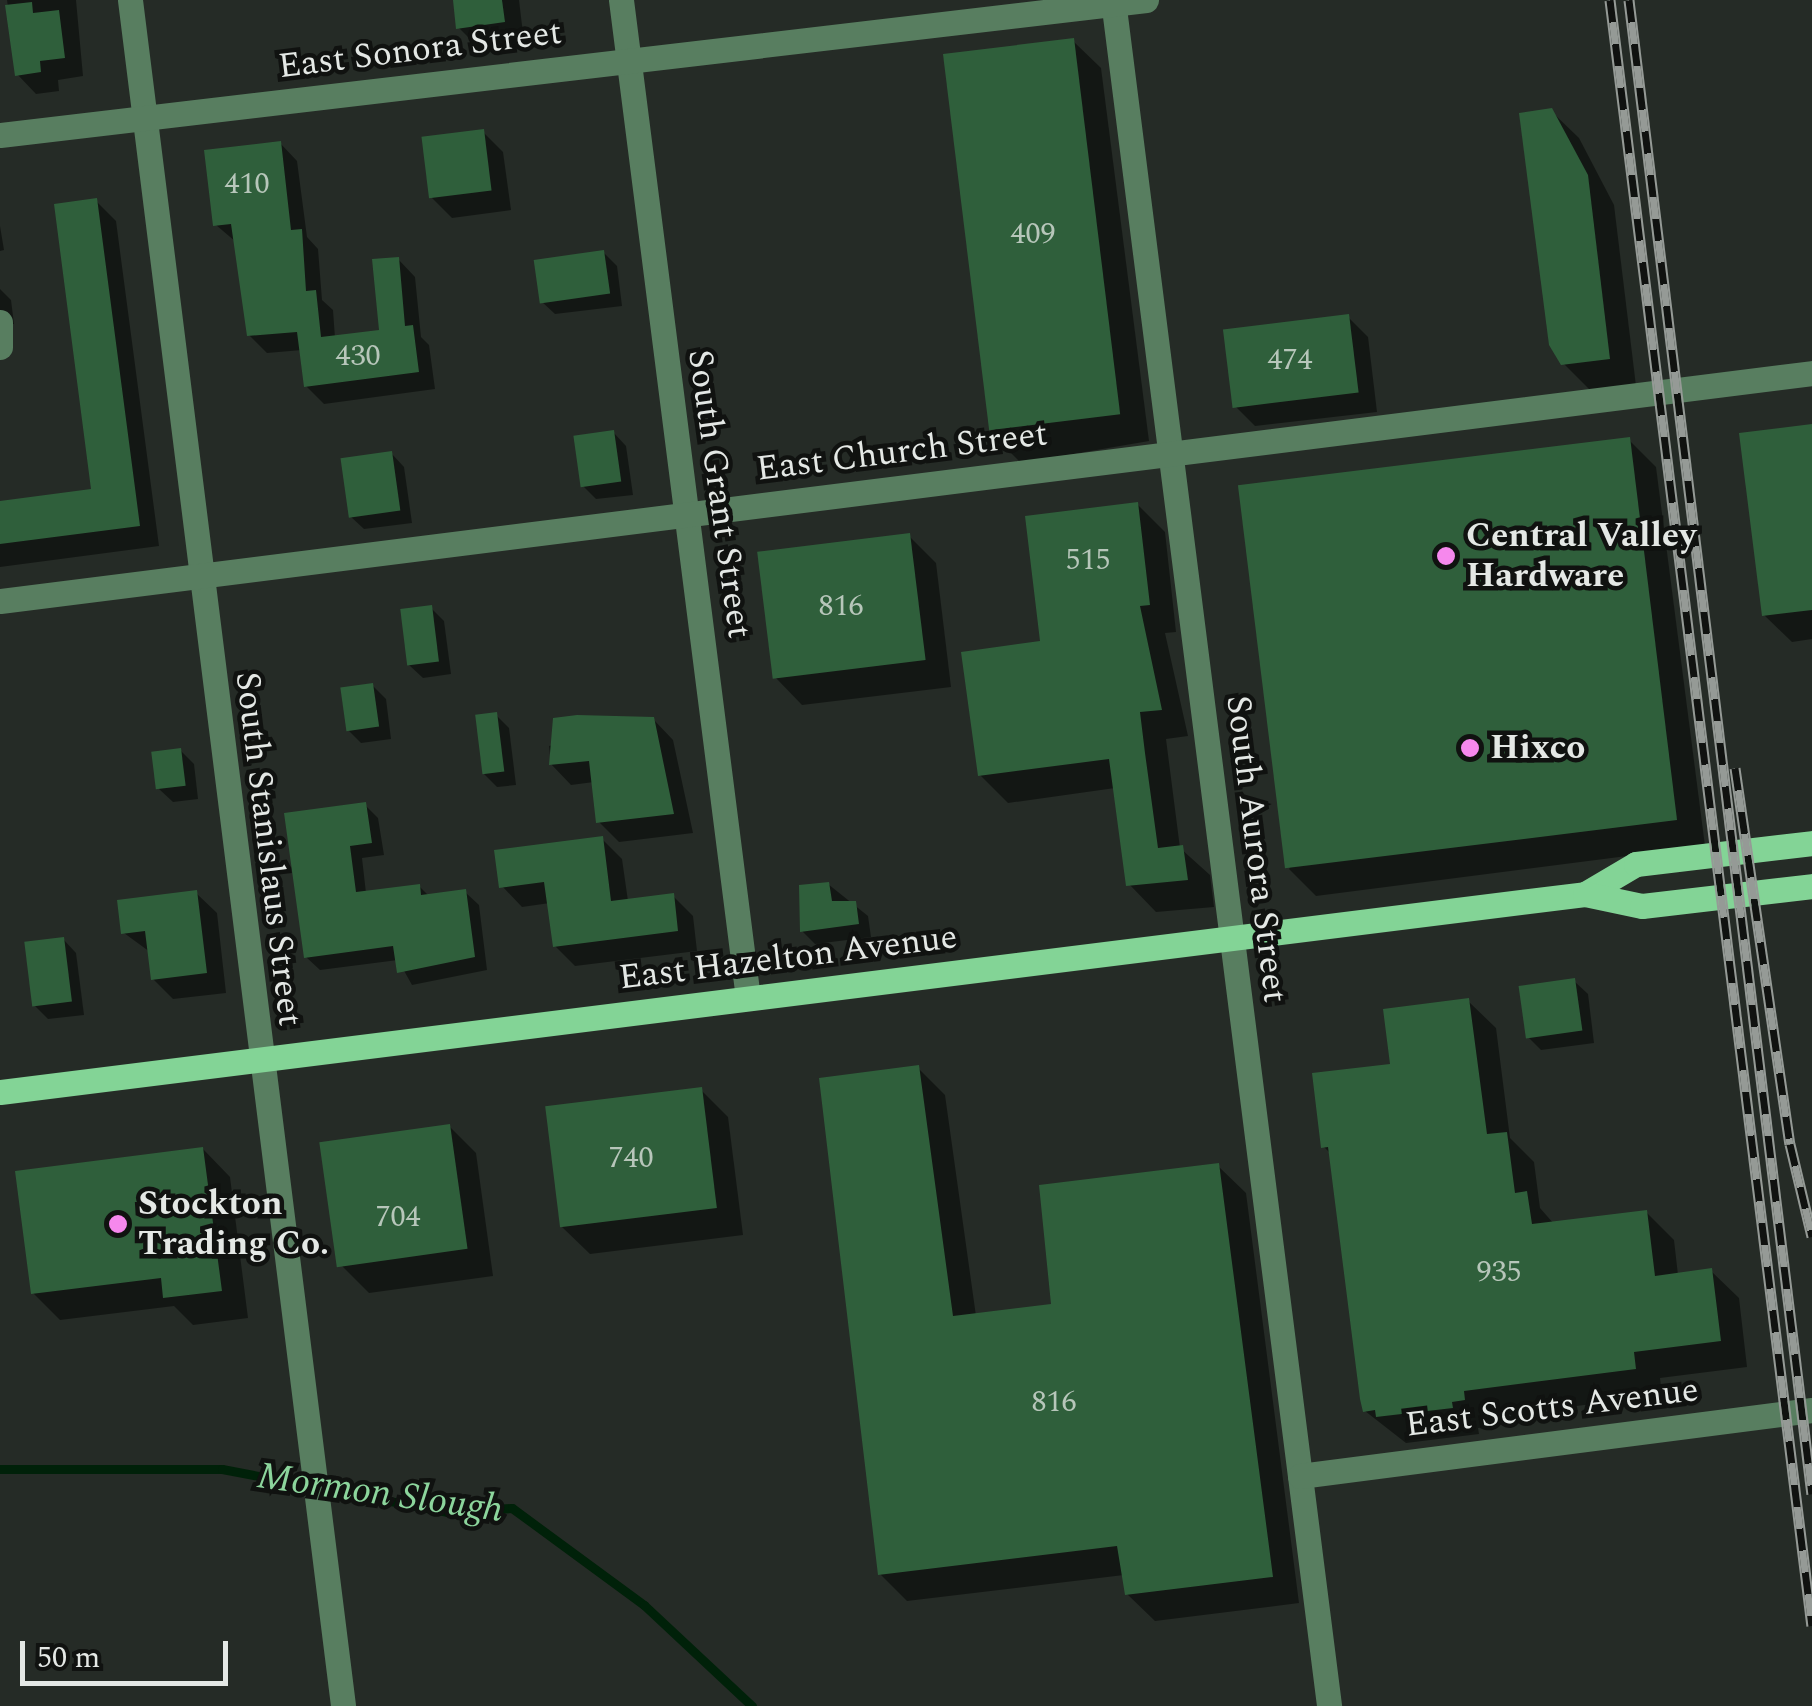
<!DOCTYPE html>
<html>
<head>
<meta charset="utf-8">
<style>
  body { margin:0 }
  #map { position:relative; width:1812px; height:1706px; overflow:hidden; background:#252b26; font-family:Spectral,serif }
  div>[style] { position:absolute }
  .shadow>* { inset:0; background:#0007 }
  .stream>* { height:9px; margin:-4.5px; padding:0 4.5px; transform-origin:4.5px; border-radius:4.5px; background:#002109 }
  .building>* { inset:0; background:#2f5f3b; transform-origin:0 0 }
  .minor>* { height:25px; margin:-12.5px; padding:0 12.5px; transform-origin:12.5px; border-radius:12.5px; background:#587e60 }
  .major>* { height:25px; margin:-12.5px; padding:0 12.5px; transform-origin:12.5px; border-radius:12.5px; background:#83d496 }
  .rail>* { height:11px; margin-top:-5.5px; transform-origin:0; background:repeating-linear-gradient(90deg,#101210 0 22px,#959a96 0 44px); box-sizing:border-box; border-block:2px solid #959a96 }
  .dots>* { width:28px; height:28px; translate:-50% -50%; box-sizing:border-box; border:5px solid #101210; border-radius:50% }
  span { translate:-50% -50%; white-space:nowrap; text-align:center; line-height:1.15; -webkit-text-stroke:9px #101210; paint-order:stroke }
  .number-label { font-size:30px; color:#b7c6ba }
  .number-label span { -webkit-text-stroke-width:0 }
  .street-label { font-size:35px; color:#e4e8e5 }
  .poi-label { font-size:35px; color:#e4e8e5; font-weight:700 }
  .left { translate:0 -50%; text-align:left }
  .water-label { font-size:38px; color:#8cd59c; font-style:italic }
  .scale { position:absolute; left:20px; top:1641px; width:208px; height:45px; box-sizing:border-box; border:5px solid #e4e8e5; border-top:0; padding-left:12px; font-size:30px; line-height:35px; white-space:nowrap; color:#e4e8e5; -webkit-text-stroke:8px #101210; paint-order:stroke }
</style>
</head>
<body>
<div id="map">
  <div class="shadow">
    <div style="clip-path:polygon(7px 0,76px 0,83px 76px,58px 80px,59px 91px,36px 94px,17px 74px)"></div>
    <div style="clip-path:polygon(455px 0,519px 0,524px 42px,479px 48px,459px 28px)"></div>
    <div style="clip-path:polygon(1073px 41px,1101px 68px,1149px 441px,1021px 463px,994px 436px)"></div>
    <div style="clip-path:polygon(1551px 111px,1579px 138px,1614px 205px,1636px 386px,1591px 391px,1563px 363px)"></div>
    <div style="clip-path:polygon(483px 132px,503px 152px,511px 210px,452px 218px,432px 198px)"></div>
    <div style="clip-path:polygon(280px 143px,297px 161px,307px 237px,318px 249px,322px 300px,333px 310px,335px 338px,382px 332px,398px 259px,415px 277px,421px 337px,429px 345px,435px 389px,324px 404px,306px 386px,302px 350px,267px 353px,249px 335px,236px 242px,216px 225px)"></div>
    <div style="clip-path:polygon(96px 201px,116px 221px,159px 546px,0 567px,0 503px,94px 491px)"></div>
    <div style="clip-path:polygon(0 226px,4px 250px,0 251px)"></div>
    <div style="clip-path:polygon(604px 253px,617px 266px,622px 306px,555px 314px,541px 301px)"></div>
    <div style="clip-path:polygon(0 289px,11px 300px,14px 324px,3px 325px,0 355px)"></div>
    <div style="clip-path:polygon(1348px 317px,1368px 337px,1377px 412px,1255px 426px,1235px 406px)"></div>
    <div style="clip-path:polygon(1812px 426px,1812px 639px,1792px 642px,1764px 615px)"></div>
    <div style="clip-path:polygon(613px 432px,626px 446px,633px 495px,596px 499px,583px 486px)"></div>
    <div style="clip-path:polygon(1629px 440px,1656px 467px,1705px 846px,1316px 896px,1289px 869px)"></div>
    <div style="clip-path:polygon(391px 453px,404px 467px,412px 523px,364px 529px,350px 516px)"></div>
    <div style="clip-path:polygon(1137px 504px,1165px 532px,1176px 632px,1165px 633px,1188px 736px,1166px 739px,1180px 848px,1210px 875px,1214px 907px,1156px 912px,1129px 884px,1115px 788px,1008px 803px,980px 775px,1043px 643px)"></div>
    <div style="clip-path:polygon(909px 536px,936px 563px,951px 687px,802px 705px,775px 677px)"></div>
    <div style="clip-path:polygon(431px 608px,444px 621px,451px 674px,423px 678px,409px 665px)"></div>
    <div style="clip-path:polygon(372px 685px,386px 699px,391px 739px,361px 743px,348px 730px)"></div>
    <div style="clip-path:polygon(496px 715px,509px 728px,516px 785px,497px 787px,484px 774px)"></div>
    <div style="clip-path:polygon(653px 719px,673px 740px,693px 833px,619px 842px,598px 821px,594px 782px,571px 785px,551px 764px,549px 746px)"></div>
    <div style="clip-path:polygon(180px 750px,194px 764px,198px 799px,173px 802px,159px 789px)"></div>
    <div style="clip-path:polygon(365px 805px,378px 818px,384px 855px,362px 858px,366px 893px,419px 886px,429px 896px,465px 892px,479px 905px,487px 970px,412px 985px,398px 960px,320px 970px,306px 957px)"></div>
    <div style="clip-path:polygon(602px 839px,622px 859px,628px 901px,673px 896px,693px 916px,697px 951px,575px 966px,555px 946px,550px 903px,522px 907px,502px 886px)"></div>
    <div style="clip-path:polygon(828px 884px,868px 916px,871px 937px,815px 944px,802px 931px)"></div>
    <div style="clip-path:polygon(196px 893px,217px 913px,226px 993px,173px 999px,153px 979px,150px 952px,124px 933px)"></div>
    <div style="clip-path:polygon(63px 939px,76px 953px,84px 1015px,48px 1019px,35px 1006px)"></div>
    <div style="clip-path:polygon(1574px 981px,1588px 994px,1594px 1043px,1541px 1050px,1528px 1037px)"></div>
    <div style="clip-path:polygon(1468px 1001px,1496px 1028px,1510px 1138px,1534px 1162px,1540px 1208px,1554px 1224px,1646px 1212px,1674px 1240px,1678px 1275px,1711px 1271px,1739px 1298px,1747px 1367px,1660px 1378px,1662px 1395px,1490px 1417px,1491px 1427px,1478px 1428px,1479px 1434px,1406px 1443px,1365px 1411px,1332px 1155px,1324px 1147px,1393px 1066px)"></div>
    <div style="clip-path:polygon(918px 1068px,945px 1095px,976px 1316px,1054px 1306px,1218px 1166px,1246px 1193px,1299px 1603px,1155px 1621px,1127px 1594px,1124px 1575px,907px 1601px,880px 1574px)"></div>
    <div style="clip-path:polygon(701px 1090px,728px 1117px,743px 1235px,590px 1254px,562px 1227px)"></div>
    <div style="clip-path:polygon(449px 1126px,476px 1153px,493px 1276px,369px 1293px,342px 1266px)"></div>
    <div style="clip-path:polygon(203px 1149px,230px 1177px,248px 1318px,193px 1325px,174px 1306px,60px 1320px,33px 1293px)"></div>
  </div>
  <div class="stream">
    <div style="left:0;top:1469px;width:222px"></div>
    <div style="left:222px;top:1469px;width:230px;rotate:10.8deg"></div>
    <div style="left:448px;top:1512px;width:64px;rotate:-3.6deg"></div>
    <div style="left:512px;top:1508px;width:164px;rotate:36.3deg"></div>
    <div style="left:644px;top:1605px;width:148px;rotate:43.1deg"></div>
  </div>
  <div class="building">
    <div style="clip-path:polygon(453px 0,502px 0,505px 22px,456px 29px)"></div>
    <div style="clip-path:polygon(32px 2px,33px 13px,59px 10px,65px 58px,40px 61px,41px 72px,15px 76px,5px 5px)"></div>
    <div style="left:1074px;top:38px;width:379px;height:132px;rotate:83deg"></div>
    <div style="clip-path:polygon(1552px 108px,1588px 175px,1610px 359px,1561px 365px,1549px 345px,1519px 113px)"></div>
    <div style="left:484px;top:129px;width:62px;height:63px;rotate:83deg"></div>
    <div style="clip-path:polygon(281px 141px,291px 230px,302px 229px,306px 291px,316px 290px,321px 337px,379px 330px,372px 259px,399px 257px,405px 326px,413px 325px,419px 372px,304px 387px,297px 332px,247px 336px,231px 224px,213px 226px,204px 150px)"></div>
    <div style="clip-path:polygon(97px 198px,140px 526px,0 544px,0 501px,91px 489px,54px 204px)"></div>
    <div style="left:604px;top:250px;width:44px;height:71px;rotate:82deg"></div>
    <div style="left:1349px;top:314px;width:79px;height:127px;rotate:83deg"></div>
    <div style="clip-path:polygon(1812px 424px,1812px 610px,1762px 616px,1739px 433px)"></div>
    <div style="left:614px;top:430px;width:52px;height:41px;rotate:82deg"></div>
    <div style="left:1630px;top:437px;width:386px;height:395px;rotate:83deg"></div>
    <div style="left:392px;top:451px;width:60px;height:52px;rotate:82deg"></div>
    <div style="clip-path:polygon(1138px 502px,1150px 605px,1140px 606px,1162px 710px,1140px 712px,1145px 753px,1158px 848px,1183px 845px,1188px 880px,1126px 886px,1109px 759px,978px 776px,961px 652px,1040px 641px,1025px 516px)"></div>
    <div style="left:910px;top:533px;width:128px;height:154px;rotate:83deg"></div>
    <div style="left:432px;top:605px;width:57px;height:32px;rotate:83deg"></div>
    <div style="left:373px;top:683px;width:44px;height:33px;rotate:82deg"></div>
    <div style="left:497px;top:712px;width:60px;height:22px;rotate:83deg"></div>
    <div style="clip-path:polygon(577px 715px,654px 717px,674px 814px,596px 823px,589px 761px,549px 765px,553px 718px)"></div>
    <div style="left:181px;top:748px;width:38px;height:30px;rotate:83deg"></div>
    <div style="clip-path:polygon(366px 802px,372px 843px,350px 846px,356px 892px,420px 884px,421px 895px,466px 889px,475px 957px,397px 973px,393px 946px,304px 958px,284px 813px)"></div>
    <div style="clip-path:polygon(603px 836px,611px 901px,674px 893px,678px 931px,553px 947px,544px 882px,499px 888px,494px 850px)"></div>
    <div style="clip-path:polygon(829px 882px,832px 901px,856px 901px,859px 924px,800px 932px,799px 885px)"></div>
    <div style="clip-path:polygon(197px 890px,207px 973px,151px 980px,145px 931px,121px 934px,117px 900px)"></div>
    <div style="left:64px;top:937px;width:65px;height:40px;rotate:83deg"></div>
    <div style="left:1575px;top:978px;width:53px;height:57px;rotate:82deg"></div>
    <div style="clip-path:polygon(1469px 998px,1487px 1134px,1507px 1132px,1515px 1193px,1527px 1191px,1532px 1224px,1647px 1210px,1655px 1276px,1712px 1268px,1721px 1341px,1634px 1352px,1636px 1369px,1464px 1391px,1465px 1400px,1452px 1402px,1453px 1408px,1376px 1417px,1375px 1410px,1363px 1412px,1360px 1399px,1328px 1147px,1321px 1148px,1312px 1073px,1390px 1064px,1383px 1009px)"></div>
    <div style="clip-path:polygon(919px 1065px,953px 1316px,1051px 1304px,1039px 1185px,1219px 1163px,1273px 1577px,1125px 1595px,1117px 1546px,878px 1575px,819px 1078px)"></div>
    <div style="left:702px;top:1087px;width:122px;height:158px;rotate:83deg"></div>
    <div style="left:450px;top:1124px;width:126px;height:132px;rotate:82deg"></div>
    <div style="clip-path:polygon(203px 1147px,222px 1291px,163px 1298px,161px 1278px,31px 1294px,15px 1171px)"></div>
  </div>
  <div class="minor">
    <div style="left:130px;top:0;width:1719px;rotate:82.88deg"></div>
    <div style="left:621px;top:0;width:1006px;rotate:82.75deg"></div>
    <div style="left:1113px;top:0;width:1720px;rotate:82.78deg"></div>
    <div style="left:0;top:135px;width:1154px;rotate:-6.72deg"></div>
    <div style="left:0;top:322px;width:25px;rotate:90deg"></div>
    <div style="left:0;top:601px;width:1826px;rotate:-7.17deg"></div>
    <div style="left:1300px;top:1476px;width:516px;rotate:-7.35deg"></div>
  </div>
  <div class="major">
    <div style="left:1585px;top:894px;width:59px;rotate:-30.5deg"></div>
    <div style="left:1636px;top:864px;width:177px;rotate:-6.8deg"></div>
    <div style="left:0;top:1092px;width:1597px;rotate:-7.12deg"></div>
    <div style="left:1585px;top:894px;width:58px;rotate:11.9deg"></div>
    <div style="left:1642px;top:906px;width:171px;rotate:-6.7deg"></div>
  </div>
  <div class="rail">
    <div style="left:1610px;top:0;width:1638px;rotate:82.92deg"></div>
    <div style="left:1629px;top:0;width:1505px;rotate:83.02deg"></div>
    <div style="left:1735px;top:768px;width:380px;rotate:81.7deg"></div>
    <div style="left:1790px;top:1144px;width:95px;rotate:76.6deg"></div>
  </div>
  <div class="dots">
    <div style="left:1446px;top:556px;background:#f688ed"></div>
    <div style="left:1470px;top:748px;background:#f688ed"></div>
    <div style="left:118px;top:1224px;background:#f688ed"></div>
  </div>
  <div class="number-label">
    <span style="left:247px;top:184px">410</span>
    <span style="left:1033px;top:234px">409</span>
    <span style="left:358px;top:356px">430</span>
    <span style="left:1290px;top:360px">474</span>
    <span style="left:1088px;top:560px">515</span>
    <span style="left:841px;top:606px">816</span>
    <span style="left:631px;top:1158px">740</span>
    <span style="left:398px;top:1217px">704</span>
    <span style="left:1499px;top:1272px">935</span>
    <span style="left:1054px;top:1402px">816</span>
  </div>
  <div class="street-label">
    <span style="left:420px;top:50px;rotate:-7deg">East Sonora Street</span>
    <span style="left:902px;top:452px;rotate:-7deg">East Church Street</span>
    <span style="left:719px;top:494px;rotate:82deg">South Grant Street</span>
    <span style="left:268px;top:849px;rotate:83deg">South Stanislaus Street</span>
    <span style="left:1256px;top:849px;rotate:83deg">South Aurora Street</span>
    <span style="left:788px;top:958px;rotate:-7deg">East Hazelton Avenue</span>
    <span style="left:1552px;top:1408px;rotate:-7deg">East Scotts Avenue</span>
  </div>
  <div class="poi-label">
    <span class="left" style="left:1466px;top:556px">Central Valley<br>Hardware</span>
    <span class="left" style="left:1490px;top:748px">Hixco</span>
    <span class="left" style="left:138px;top:1224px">Stockton<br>Trading Co.</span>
  </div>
  <div class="water-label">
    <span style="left:380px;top:1494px;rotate:8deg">Mormon Slough</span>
  </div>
  <div class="scale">50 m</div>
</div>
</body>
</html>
